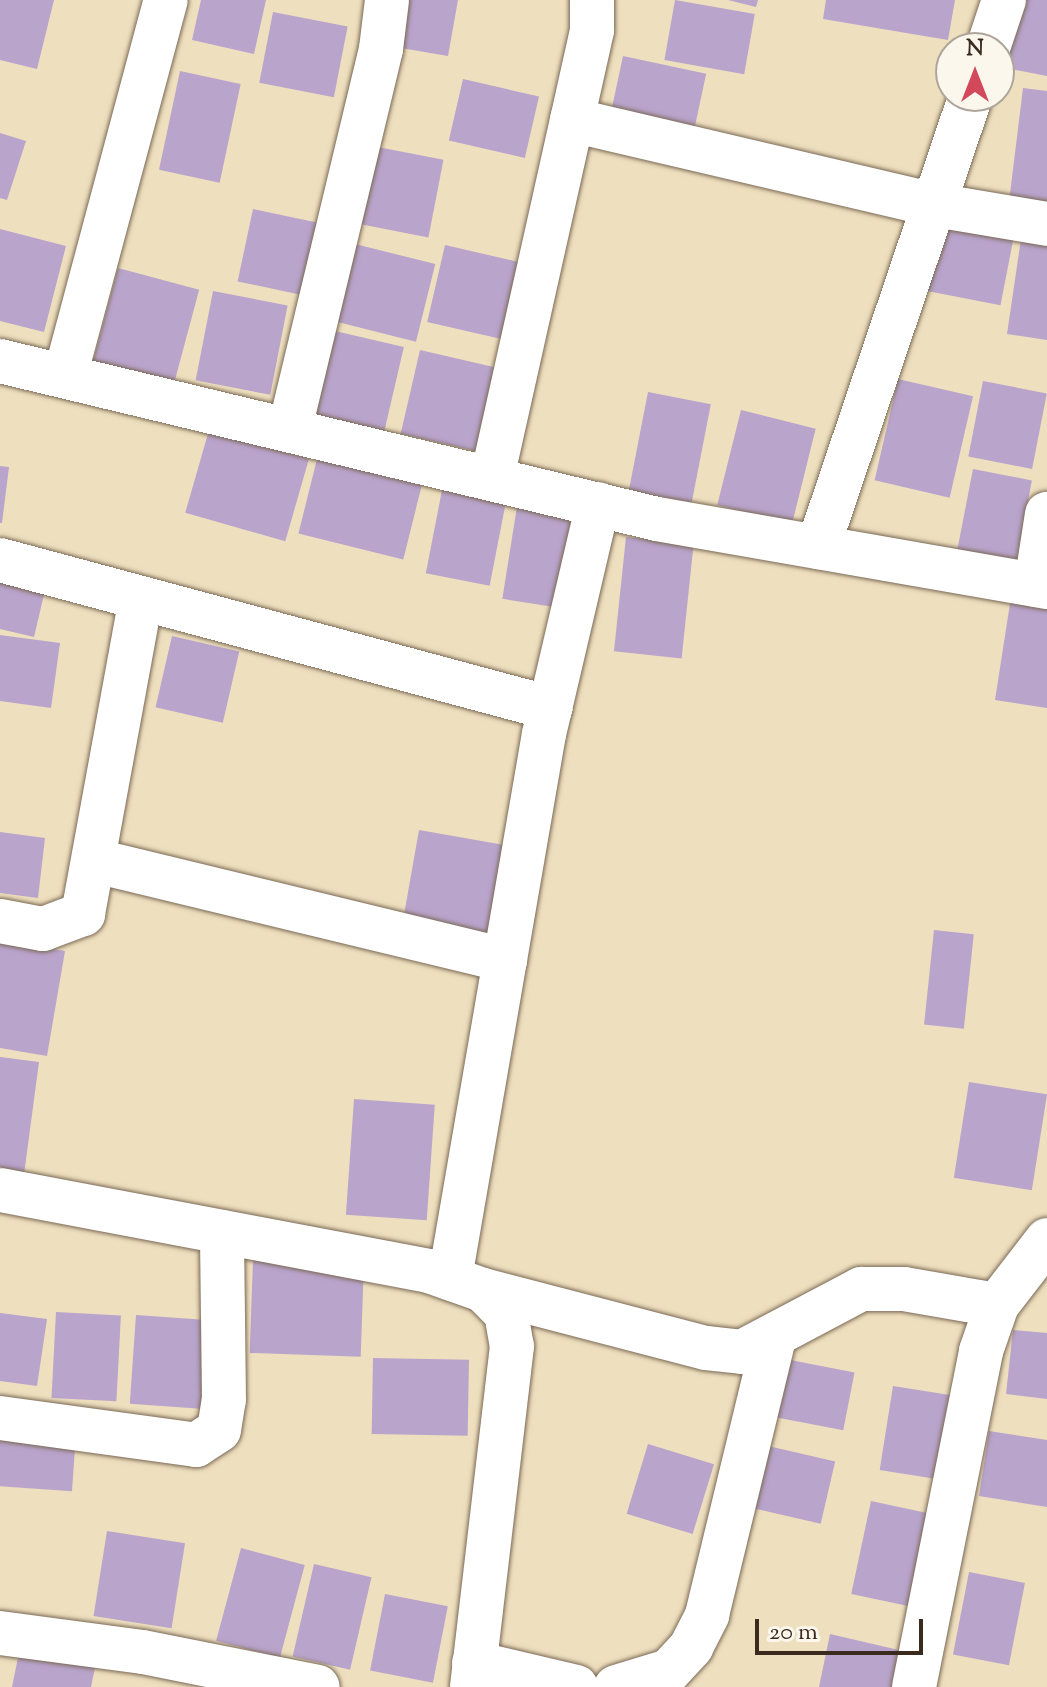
<!DOCTYPE html>
<html>
<head>
<meta charset="utf-8">
<style>
  body { margin:0 }
  #map { position:relative; width:1047px; height:1687px; overflow:hidden; background:#eedfbe; font-family:"Sorts Mill Goudy",serif }
  div>[style] { position:absolute }
  .building>* { inset:0; background:#b9a4cc; transform-origin:0 0 }
  .roads { filter:drop-shadow(0 0 2px #7a6956) drop-shadow(0 0 2px #7a6956) }
  .minor>* { height:44px; margin:-22px; padding:0 22px; transform-origin:22px; border-radius:22px; background:#fff }
  span { translate:-50% -50%; white-space:nowrap; text-align:center; line-height:1.15; -webkit-text-stroke:6px #fbf7ec; paint-order:stroke }
  .north { position:absolute; left:935px; top:32px; width:80px; height:80px; box-sizing:border-box; background:#fbf7ec; border:2px solid #aea59a; border-radius:50%; rotate:0deg; font-size:22px; font-weight:700; line-height:32px; text-align:center; color:#3b2a1e }
  .north::after { content:''; display:block; margin:auto; width:28px; height:36px; background:#d1495b; clip-path:polygon(50% 0,100% 100%,50% 72%,0 100%) }
  .scale { position:absolute; left:755px; top:1619px; width:168px; height:36px; box-sizing:border-box; border:4px solid #3b2a1e; border-top:0; padding-left:10px; font-size:24px; line-height:28px; white-space:nowrap; color:#3b2a1e; -webkit-text-stroke:6px #fbf7ec; paint-order:stroke }
</style>
</head>
<body>
<div id="map">
  <div class="building">
    <div style="clip-path:polygon(0 0,54px 0,37px 69px,0 60px)"></div>
    <div style="clip-path:polygon(201px 0,266px 0,254px 54px,192px 40px)"></div>
    <div style="clip-path:polygon(403px 0,458px 0,448px 56px,395px 47px)"></div>
    <div style="left:675px;top:0;width:81px;height:61px;rotate:10deg"></div>
    <div style="clip-path:polygon(728px 0,758px 0,756px 7px)"></div>
    <div style="clip-path:polygon(826px 0,955px 0,948px 40px,823px 19px)"></div>
    <div style="clip-path:polygon(1018px 0,1047px 0,1047px 76px,1005px 68px)"></div>
    <div style="left:273px;top:12px;width:76px;height:72px;rotate:11deg"></div>
    <div style="left:623px;top:56px;width:85px;height:63px;rotate:12deg"></div>
    <div style="left:180px;top:71px;width:62px;height:101px;rotate:12deg"></div>
    <div style="left:463px;top:79px;width:78px;height:63px;rotate:13deg"></div>
    <div style="clip-path:polygon(1023px 88px,1047px 91px,1047px 206px,1009px 202px)"></div>
    <div style="clip-path:polygon(0 133px,26px 141px,7px 200px,0 198px)"></div>
    <div style="left:362px;top:144px;width:83px;height:79px;rotate:11deg"></div>
    <div style="left:253px;top:209px;width:81px;height:74px;rotate:12deg"></div>
    <div style="left:940px;top:218px;width:76px;height:74px;rotate:11deg"></div>
    <div style="clip-path:polygon(0 229px,66px 246px,44px 332px,0 321px)"></div>
    <div style="clip-path:polygon(1021px 239px,1047px 243px,1047px 340px,1007px 334px)"></div>
    <div style="left:347px;top:242px;width:91px;height:80px;rotate:14deg"></div>
    <div style="left:445px;top:245px;width:87px;height:79px;rotate:13deg"></div>
    <div style="left:118px;top:268px;width:84px;height:98px;rotate:15deg"></div>
    <div style="left:213px;top:291px;width:76px;height:91px;rotate:11deg"></div>
    <div style="left:322px;top:328px;width:84px;height:89px;rotate:13deg"></div>
    <div style="left:420px;top:350px;width:80px;height:86px;rotate:13deg"></div>
    <div style="left:898px;top:379px;width:77px;height:104px;rotate:13deg"></div>
    <div style="left:983px;top:381px;width:65px;height:77px;rotate:11deg"></div>
    <div style="left:648px;top:392px;width:64px;height:104px;rotate:11deg"></div>
    <div style="left:741px;top:410px;width:77px;height:98px;rotate:14deg"></div>
    <div style="left:209px;top:430px;width:104px;height:86px;rotate:16deg"></div>
    <div style="left:319px;top:451px;width:108px;height:85px;rotate:14deg"></div>
    <div style="clip-path:polygon(0 466px,9px 467px,2px 523px,0 523px)"></div>
    <div style="left:973px;top:469px;width:60px;height:86px;rotate:11deg"></div>
    <div style="left:443px;top:485px;width:65px;height:90px;rotate:11deg"></div>
    <div style="left:518px;top:500px;width:60px;height:100px;rotate:9deg"></div>
    <div style="left:626px;top:537px;width:68px;height:115px;rotate:6deg"></div>
    <div style="clip-path:polygon(0 575px,46px 586px,34px 637px,0 629px)"></div>
    <div style="clip-path:polygon(1011px 597px,1047px 603px,1047px 708px,995px 700px)"></div>
    <div style="clip-path:polygon(0 635px,60px 643px,51px 708px,0 701px)"></div>
    <div style="left:172px;top:636px;width:69px;height:73px;rotate:13deg"></div>
    <div style="left:419px;top:830px;width:94px;height:91px;rotate:10deg"></div>
    <div style="clip-path:polygon(0 832px,45px 838px,38px 898px,0 893px)"></div>
    <div style="left:934px;top:930px;width:40px;height:95px;rotate:6deg"></div>
    <div style="clip-path:polygon(0 941px,65px 951px,47px 1056px,0 1048px)"></div>
    <div style="clip-path:polygon(0 1057px,39px 1062px,23px 1182px,0 1179px)"></div>
    <div style="left:969px;top:1082px;width:79px;height:97px;rotate:9deg"></div>
    <div style="left:354px;top:1099px;width:81px;height:116px;rotate:4deg"></div>
    <div style="left:253px;top:1260px;width:111px;height:93px;rotate:2deg"></div>
    <div style="left:56px;top:1312px;width:65px;height:86px;rotate:3deg"></div>
    <div style="clip-path:polygon(0 1313px,47px 1319px,37px 1386px,0 1381px)"></div>
    <div style="left:136px;top:1315px;width:71px;height:89px;rotate:4deg"></div>
    <div style="clip-path:polygon(1013px 1330px,1047px 1333px,1047px 1399px,1006px 1394px)"></div>
    <div style="left:775px;top:1357px;width:81px;height:59px;rotate:11deg"></div>
    <div style="left:373px;top:1358px;width:96px;height:76px;rotate:1deg"></div>
    <div style="left:893px;top:1386px;width:67px;height:85px;rotate:9deg"></div>
    <div style="left:0;top:1431px;width:76px;height:55px;rotate:4deg"></div>
    <div style="clip-path:polygon(989px 1431px,1047px 1440px,1047px 1507px,979px 1496px)"></div>
    <div style="left:648px;top:1444px;width:69px;height:73px;rotate:17deg"></div>
    <div style="left:764px;top:1445px;width:73px;height:64px;rotate:13deg"></div>
    <div style="left:871px;top:1501px;width:68px;height:95px;rotate:12deg"></div>
    <div style="left:107px;top:1531px;width:79px;height:86px;rotate:9deg"></div>
    <div style="left:241px;top:1548px;width:66px;height:96px;rotate:15deg"></div>
    <div style="left:314px;top:1564px;width:59px;height:95px;rotate:13deg"></div>
    <div style="left:969px;top:1572px;width:57px;height:84px;rotate:11deg"></div>
    <div style="left:385px;top:1594px;width:64px;height:78px;rotate:11deg"></div>
    <div style="clip-path:polygon(830px 1634px,903px 1651px,895px 1687px,819px 1687px)"></div>
    <div style="clip-path:polygon(22px 1638px,98px 1653px,91px 1687px,12px 1687px)"></div>
  </div>
  <div class="roads">
    <div class="minor">
      <div style="left:988px;top:48px;width:51px;rotate:-71.6deg"></div>
      <div style="left:572px;top:120px;width:373px;rotate:13.2deg"></div>
      <div style="left:935px;top:205px;width:114px;rotate:9.6deg"></div>
      <div style="left:0;top:361px;width:676px;rotate:13.52deg"></div>
      <div style="left:657px;top:519px;width:396px;rotate:9.9deg"></div>
      <div style="left:65px;top:376px;width:389px;rotate:-75deg"></div>
      <div style="left:290px;top:428px;width:390px;rotate:-76.5deg"></div>
      <div style="left:381px;top:49px;width:49px;rotate:-83deg"></div>
      <div style="left:492px;top:478px;width:459px;rotate:-77.4deg"></div>
      <div style="left:592px;top:30px;width:30px;rotate:-90deg"></div>
      <div style="left:818px;top:547px;width:476px;rotate:-71.3deg"></div>
      <div style="left:0;top:560px;width:570px;rotate:15.06deg"></div>
      <div style="left:1036px;top:585px;width:72px;rotate:-81.2deg"></div>
      <div style="left:96px;top:861px;width:421px;rotate:13.6deg"></div>
      <div style="left:0;top:921px;width:44px;rotate:10.5deg"></div>
      <div style="left:43px;top:929px;width:43px;rotate:-20.6deg"></div>
      <div style="left:83px;top:914px;width:321px;rotate:-79.6deg"></div>
      <div style="left:0;top:1190px;width:437px;rotate:10.7deg"></div>
      <div style="left:429px;top:1271px;width:57px;rotate:19.4deg"></div>
      <div style="left:483px;top:1290px;width:33px;rotate:45deg"></div>
      <div style="left:506px;top:1313px;width:34px;rotate:80deg"></div>
      <div style="left:512px;top:1346px;width:343px;rotate:96.7deg"></div>
      <div style="left:450px;top:1278px;width:552px;rotate:-80.2deg"></div>
      <div style="left:544px;top:734px;width:236px;rotate:-76.8deg"></div>
      <div style="left:483px;top:1290px;width:230px;rotate:14.6deg"></div>
      <div style="left:706px;top:1348px;width:36px;rotate:6deg"></div>
      <div style="left:742px;top:1352px;width:135px;rotate:-27.9deg"></div>
      <div style="left:861px;top:1289px;width:43px"></div>
      <div style="left:904px;top:1289px;width:94px;rotate:9.8deg"></div>
      <div style="left:0;top:1418px;width:198px;rotate:7.8deg"></div>
      <div style="left:196px;top:1445px;width:27px;rotate:-33deg"></div>
      <div style="left:219px;top:1430px;width:30px;rotate:-81deg"></div>
      <div style="left:224px;top:1400px;width:168px;rotate:-90.7deg"></div>
      <div style="left:0;top:1633px;width:144px;rotate:7.6deg"></div>
      <div style="left:143px;top:1652px;width:178px;rotate:11.3deg"></div>
      <div style="left:474px;top:1663px;width:105px;rotate:13.2deg"></div>
      <div style="left:616px;top:1687px;width:55px;rotate:-16.8deg"></div>
      <div style="left:669px;top:1671px;width:33px;rotate:-47deg"></div>
      <div style="left:691px;top:1647px;width:36px;rotate:-63deg"></div>
      <div style="left:707px;top:1615px;width:284px;rotate:-76.4deg"></div>
      <div style="left:914px;top:1687px;width:343px;rotate:-78.7deg"></div>
      <div style="left:981px;top:1351px;width:49px;rotate:-70.8deg"></div>
      <div style="left:997px;top:1305px;width:82px;rotate:-52.4deg"></div>
    </div>
  </div>
  <div class="north">N</div>
  <div class="scale">20 m</div>
</div>
</body>
</html>
